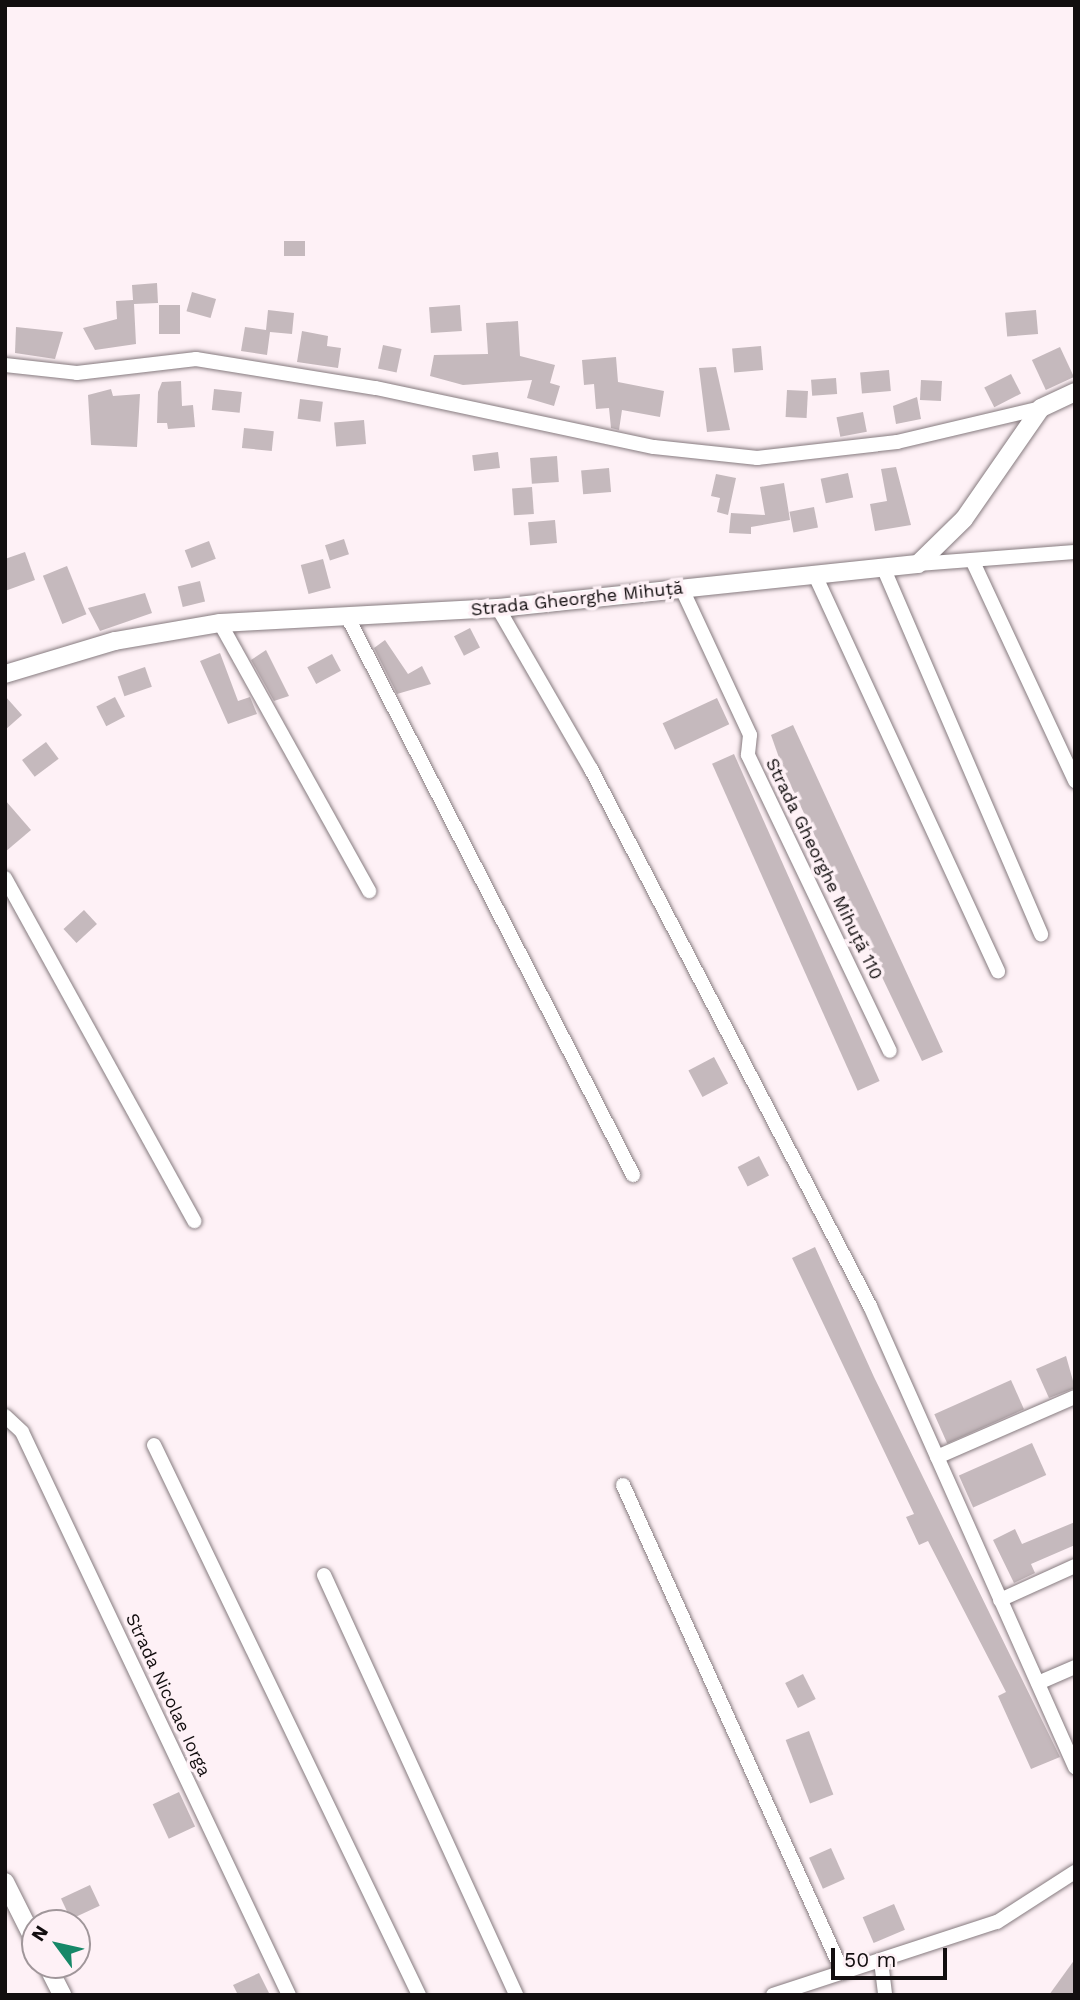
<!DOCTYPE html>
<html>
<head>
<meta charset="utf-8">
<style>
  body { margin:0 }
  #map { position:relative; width:1080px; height:2000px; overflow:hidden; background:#fef1f6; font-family:"Work Sans",sans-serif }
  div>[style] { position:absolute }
  .building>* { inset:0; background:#c5b9bd; transform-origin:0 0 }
  .roads { filter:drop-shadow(0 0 2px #867b7f) drop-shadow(0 0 2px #867b7f) }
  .minor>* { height:14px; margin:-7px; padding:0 7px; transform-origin:7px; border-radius:7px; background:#fff }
  .tertiary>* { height:18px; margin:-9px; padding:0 9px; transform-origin:9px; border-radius:9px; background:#fff }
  span { translate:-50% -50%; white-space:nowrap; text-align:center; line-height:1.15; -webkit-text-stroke:7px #fef1f6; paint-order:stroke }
  .street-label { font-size:18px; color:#120e0f }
  .frame { position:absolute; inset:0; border:7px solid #120e0f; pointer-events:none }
  .north { position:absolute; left:21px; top:1909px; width:70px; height:70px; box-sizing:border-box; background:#fef1f6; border:2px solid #a0969a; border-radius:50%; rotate:303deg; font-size:19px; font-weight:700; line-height:28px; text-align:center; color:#120e0f }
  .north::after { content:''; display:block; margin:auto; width:24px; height:32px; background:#168868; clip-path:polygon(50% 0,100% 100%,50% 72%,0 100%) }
  .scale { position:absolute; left:831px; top:1948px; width:116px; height:32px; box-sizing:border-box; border:4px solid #120e0f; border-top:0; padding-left:9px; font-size:21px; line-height:24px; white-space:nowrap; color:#120e0f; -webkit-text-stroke:5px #fef1f6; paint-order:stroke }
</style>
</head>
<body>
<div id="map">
  <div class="building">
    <div style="left:305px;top:241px;width:15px;height:21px;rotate:90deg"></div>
    <div style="clip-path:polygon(157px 283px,158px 303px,134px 304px,136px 344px,95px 350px,83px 328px,117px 319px,116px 301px,133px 300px,132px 285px)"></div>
    <div style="left:192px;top:292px;width:25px;height:20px;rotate:16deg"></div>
    <div style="left:159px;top:305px;width:21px;height:29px"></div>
    <div style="left:460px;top:305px;width:26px;height:31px;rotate:86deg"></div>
    <div style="clip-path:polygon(268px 310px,294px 313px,292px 334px,270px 332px,267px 355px,241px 351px,245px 327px,266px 330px)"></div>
    <div style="left:1036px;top:310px;width:24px;height:31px;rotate:85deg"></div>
    <div style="clip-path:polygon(518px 321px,520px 356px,555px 365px,550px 383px,560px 386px,554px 406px,527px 398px,532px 380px,463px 385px,430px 376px,434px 355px,488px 354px,486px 323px)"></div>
    <div style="clip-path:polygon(16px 327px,63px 332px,55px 359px,15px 353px)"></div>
    <div style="clip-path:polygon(302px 331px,328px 336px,327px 346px,341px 348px,338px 368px,297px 362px)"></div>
    <div style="left:383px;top:345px;width:19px;height:24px;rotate:12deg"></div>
    <div style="left:761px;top:346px;width:24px;height:29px;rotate:85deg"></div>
    <div style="left:1060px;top:347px;width:33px;height:31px;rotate:65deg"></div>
    <div style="clip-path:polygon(616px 357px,618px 382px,664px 391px,660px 417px,622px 410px,619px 430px,611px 428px,609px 408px,596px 409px,594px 384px,584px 385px,582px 360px)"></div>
    <div style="clip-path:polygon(716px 367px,730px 430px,707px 432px,699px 368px)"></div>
    <div style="left:889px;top:370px;width:21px;height:29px;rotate:85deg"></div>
    <div style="left:1011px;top:374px;width:22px;height:30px;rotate:63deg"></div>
    <div style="left:836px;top:378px;width:16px;height:25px;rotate:86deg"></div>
    <div style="left:921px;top:380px;width:21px;height:20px;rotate:3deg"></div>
    <div style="clip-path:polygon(181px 381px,182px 406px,193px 405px,195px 427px,168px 429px,167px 423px,157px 423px,158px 392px,162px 382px)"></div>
    <div style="clip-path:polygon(111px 389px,113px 396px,140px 394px,137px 447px,91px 445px,88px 395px)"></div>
    <div style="left:214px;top:389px;width:28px;height:21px;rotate:6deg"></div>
    <div style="left:787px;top:390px;width:21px;height:27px;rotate:3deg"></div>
    <div style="clip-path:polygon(917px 397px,921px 419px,896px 424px,893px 406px)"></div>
    <div style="left:300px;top:399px;width:23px;height:20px;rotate:7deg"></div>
    <div style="left:863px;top:412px;width:20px;height:27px;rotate:79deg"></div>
    <div style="left:364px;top:420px;width:24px;height:30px;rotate:85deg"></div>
    <div style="left:244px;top:428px;width:30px;height:20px;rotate:6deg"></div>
    <div style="left:498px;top:452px;width:16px;height:26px;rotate:83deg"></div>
    <div style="left:557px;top:456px;width:26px;height:27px;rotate:86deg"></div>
    <div style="clip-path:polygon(896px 467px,911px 525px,875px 531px,870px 504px,887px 501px,881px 469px)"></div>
    <div style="left:609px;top:468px;width:24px;height:28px;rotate:85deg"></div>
    <div style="left:848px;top:473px;width:25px;height:28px;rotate:78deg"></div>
    <div style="clip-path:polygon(716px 474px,736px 478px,728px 515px,717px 512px,720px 498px,711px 496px)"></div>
    <div style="clip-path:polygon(784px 483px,790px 520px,751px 527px,751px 534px,729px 533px,731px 513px,765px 515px,760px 487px)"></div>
    <div style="left:532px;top:487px;width:27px;height:20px;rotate:86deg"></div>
    <div style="left:814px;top:507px;width:21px;height:25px;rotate:79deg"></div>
    <div style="left:555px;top:520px;width:23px;height:27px;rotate:85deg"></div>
    <div style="left:344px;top:539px;width:16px;height:20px;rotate:72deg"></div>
    <div style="left:209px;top:541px;width:19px;height:26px;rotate:69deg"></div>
    <div style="clip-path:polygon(25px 552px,35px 580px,5px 591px,5px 559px)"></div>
    <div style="left:323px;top:559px;width:30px;height:23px;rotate:75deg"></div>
    <div style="left:67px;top:566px;width:52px;height:26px;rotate:68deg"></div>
    <div style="left:200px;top:581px;width:21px;height:23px;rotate:76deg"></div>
    <div style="clip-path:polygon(145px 593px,152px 613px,100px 631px,88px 608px)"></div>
    <div style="left:470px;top:628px;width:22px;height:18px;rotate:63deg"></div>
    <div style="clip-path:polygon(385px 640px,408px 674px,422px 666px,431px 684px,397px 694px,374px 648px)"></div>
    <div style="clip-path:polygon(266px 650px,289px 696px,274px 701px,251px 660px)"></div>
    <div style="clip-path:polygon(220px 653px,238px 701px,250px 697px,257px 714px,228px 724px,200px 661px)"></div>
    <div style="left:332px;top:654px;width:19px;height:28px;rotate:62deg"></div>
    <div style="left:145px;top:667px;width:21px;height:29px;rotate:71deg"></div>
    <div style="clip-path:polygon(5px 696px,22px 715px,5px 730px)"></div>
    <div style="left:115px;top:697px;width:22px;height:21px;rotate:63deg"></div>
    <div style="left:717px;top:698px;width:29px;height:60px;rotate:65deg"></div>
    <div style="clip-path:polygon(793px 725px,943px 1052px,922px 1061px,783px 769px,771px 735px)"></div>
    <div style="left:46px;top:742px;width:21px;height:30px;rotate:53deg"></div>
    <div style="left:734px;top:754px;width:358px;height:24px;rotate:66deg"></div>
    <div style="clip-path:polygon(5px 800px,31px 830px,5px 852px)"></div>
    <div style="left:84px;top:910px;width:19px;height:28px;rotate:47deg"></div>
    <div style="left:714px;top:1057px;width:30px;height:29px;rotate:62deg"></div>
    <div style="left:759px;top:1156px;width:22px;height:24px;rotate:63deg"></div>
    <div style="clip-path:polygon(815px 1247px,874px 1377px,1060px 1757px,1031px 1769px,998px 1696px,1006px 1692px,928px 1541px,919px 1545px,906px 1517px,914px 1514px,792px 1258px)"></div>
    <div style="clip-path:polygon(1066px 1356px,1075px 1388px,1049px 1398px,1036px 1369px)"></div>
    <div style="left:1011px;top:1380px;width:32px;height:84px;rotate:66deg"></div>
    <div style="left:1032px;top:1443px;width:35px;height:80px;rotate:66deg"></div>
    <div style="clip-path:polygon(1075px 1522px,1075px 1545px,1031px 1564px,1035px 1573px,1014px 1583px,993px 1540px,1015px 1529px,1022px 1544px)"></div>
    <div style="left:803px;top:1674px;width:28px;height:20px;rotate:63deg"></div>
    <div style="left:809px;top:1731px;width:68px;height:25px;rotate:69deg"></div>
    <div style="left:179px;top:1792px;width:38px;height:29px;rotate:65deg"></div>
    <div style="left:831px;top:1848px;width:34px;height:24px;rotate:66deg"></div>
    <div style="left:90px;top:1885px;width:23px;height:32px;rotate:65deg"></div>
    <div style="left:894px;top:1904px;width:28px;height:34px;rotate:67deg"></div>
    <div style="clip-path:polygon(1075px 1959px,1075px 1995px,1049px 1995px)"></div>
    <div style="clip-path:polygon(259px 1973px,270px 1995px,238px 1995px,233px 1985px)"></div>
  </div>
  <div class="roads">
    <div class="minor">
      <div style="left:5px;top:365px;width:72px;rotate:6.3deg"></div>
      <div style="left:77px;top:373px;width:120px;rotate:-6.7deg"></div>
      <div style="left:196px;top:359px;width:182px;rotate:9.2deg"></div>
      <div style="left:376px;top:388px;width:284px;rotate:12deg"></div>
      <div style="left:654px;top:447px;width:104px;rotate:6.1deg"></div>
      <div style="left:757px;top:458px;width:141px;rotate:-6.5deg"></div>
      <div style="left:897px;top:442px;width:148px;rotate:-13.3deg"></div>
      <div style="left:973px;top:562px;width:242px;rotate:65deg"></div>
      <div style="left:918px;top:564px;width:157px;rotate:-4.4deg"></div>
      <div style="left:883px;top:567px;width:400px;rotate:66.7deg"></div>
      <div style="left:814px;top:573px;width:439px;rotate:65.2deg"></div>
      <div style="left:682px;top:589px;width:161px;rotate:65deg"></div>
      <div style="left:750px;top:735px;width:20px;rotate:96deg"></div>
      <div style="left:748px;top:755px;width:328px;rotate:64.4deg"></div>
      <div style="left:498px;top:608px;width:186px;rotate:60deg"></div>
      <div style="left:591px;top:769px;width:605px;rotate:62.55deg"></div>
      <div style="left:870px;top:1306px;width:505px;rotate:66.03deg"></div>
      <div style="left:347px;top:616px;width:628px;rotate:62.9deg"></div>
      <div style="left:220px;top:623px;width:307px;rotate:60.9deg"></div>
      <div style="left:5px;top:878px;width:392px;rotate:61.1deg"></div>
      <div style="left:5px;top:1416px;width:23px;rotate:43deg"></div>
      <div style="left:22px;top:1432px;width:623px;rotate:64.63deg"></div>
      <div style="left:154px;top:1445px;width:611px;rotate:64.27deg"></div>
      <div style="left:937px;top:1457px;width:150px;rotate:-23.5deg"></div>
      <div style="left:623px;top:1485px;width:535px;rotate:65.73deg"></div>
      <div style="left:324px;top:1575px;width:462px;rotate:65.4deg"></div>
      <div style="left:1000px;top:1600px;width:82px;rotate:-24.4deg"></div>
      <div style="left:1038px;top:1683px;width:40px;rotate:-23.4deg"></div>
      <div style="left:881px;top:1961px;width:34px;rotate:83deg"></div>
      <div style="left:773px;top:1995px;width:236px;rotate:-18.1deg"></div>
      <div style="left:997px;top:1922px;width:93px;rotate:-32.7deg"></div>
    </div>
    <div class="tertiary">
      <div style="left:5px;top:674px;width:115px;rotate:-16.7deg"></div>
      <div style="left:115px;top:641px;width:107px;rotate:-9.7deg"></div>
      <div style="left:220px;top:623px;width:278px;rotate:-3.1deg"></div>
      <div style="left:498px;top:608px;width:422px;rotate:-6deg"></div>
      <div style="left:918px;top:564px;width:64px;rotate:-44.4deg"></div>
      <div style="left:964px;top:519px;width:135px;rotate:-55.3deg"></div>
      <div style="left:1041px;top:408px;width:38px;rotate:-25deg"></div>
      <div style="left:5px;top:1882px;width:67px;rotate:63.4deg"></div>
      <div style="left:47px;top:1965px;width:34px;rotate:63deg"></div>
    </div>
  </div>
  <div class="street-label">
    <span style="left:577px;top:599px;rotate:-6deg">Strada Gheorghe Mihuță</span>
    <span style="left:824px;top:869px;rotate:64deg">Strada Gheorghe Mihuță 110</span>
    <span style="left:168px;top:1695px;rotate:65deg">Strada Nicolae Iorga</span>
  </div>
  <div class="frame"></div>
  <div class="north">N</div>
  <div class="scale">50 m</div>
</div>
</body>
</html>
